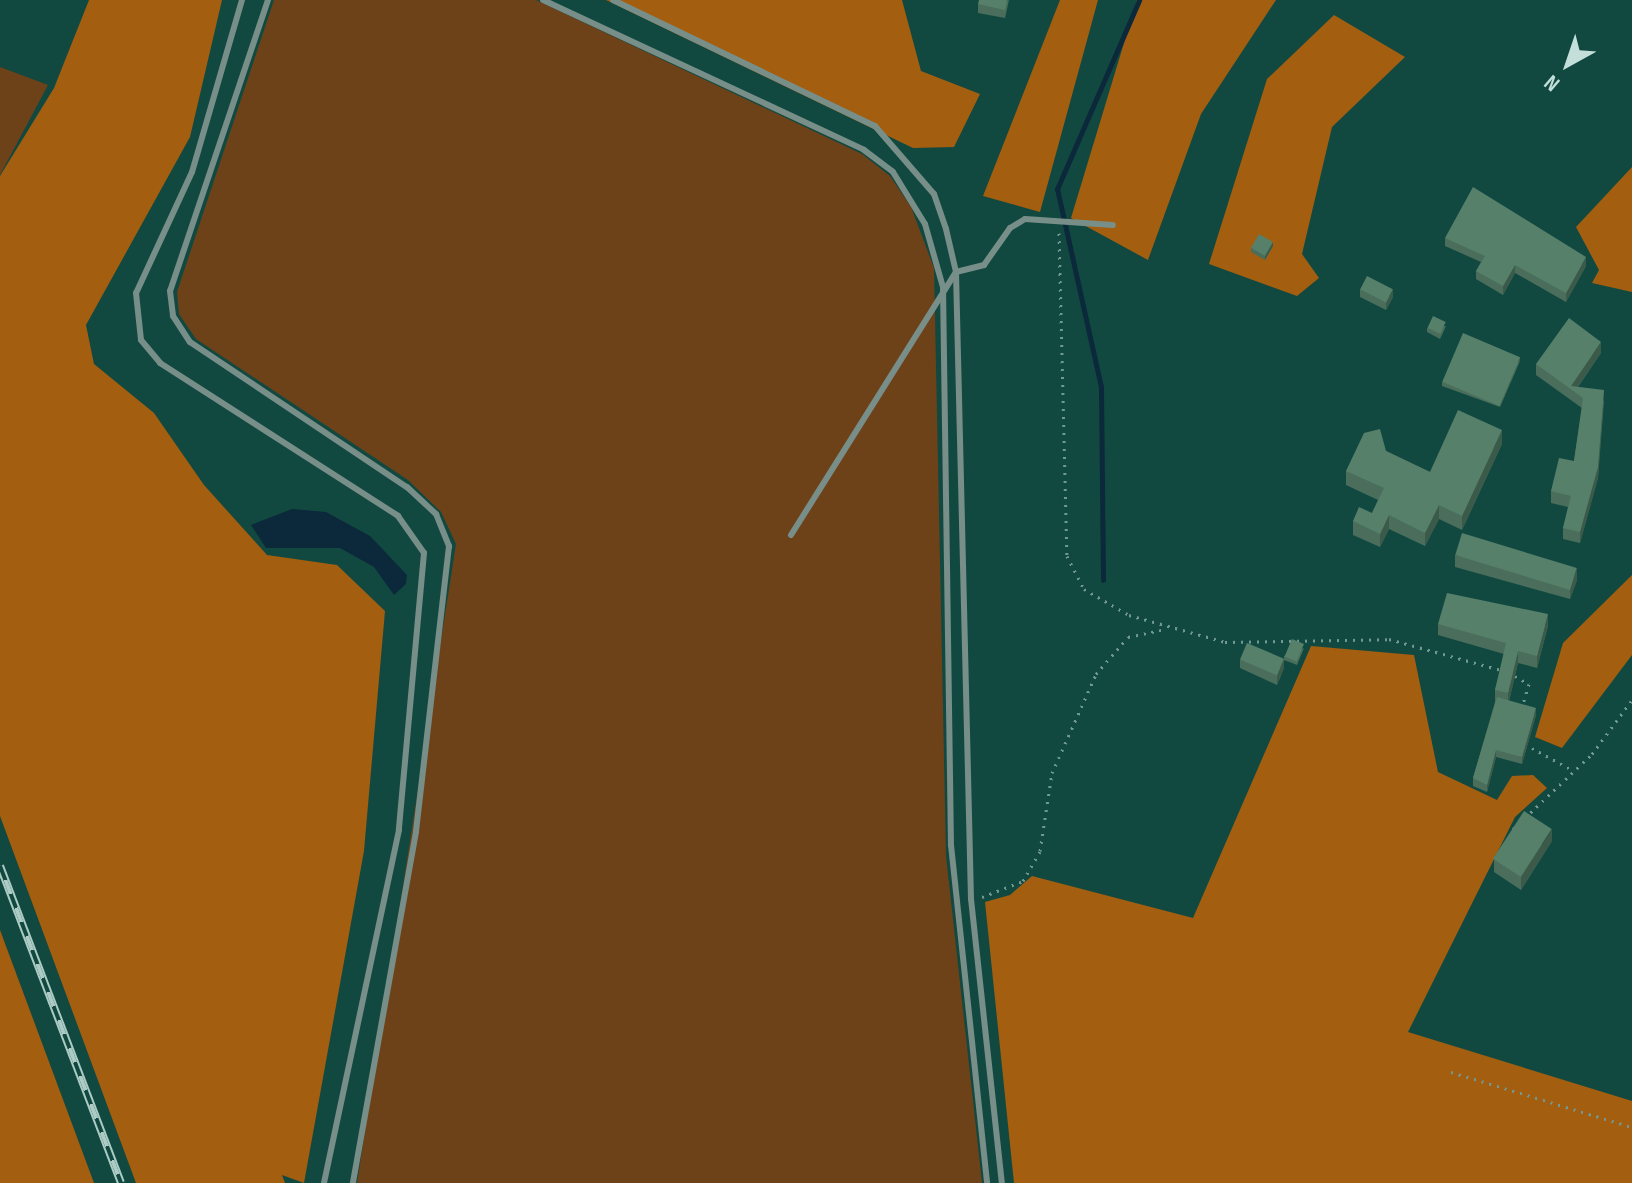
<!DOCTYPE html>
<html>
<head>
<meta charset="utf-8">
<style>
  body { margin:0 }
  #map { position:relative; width:1632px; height:1183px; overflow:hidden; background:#114941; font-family:"Sofia Sans Condensed",sans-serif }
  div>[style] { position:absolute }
  .green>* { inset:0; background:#6e4218 }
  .forest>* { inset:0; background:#a35e0f }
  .water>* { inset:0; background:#0c283b }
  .stream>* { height:5px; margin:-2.5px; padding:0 2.5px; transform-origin:2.5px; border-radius:2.5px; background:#0c283b }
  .path>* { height:3px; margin-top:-1.5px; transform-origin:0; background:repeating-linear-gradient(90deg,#719992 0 2px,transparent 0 8px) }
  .service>* { height:6px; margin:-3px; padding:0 3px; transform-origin:3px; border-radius:3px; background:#788e89 }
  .rail>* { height:8px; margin-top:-4px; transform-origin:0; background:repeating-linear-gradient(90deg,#114941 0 15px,#accbc5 0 30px); box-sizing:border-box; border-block:2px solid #accbc5 }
  .wall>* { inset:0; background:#4a6e5b }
  .shaded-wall>* { inset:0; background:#3c5a4a; transform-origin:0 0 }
  .building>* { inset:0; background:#56806a; transform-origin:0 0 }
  span { translate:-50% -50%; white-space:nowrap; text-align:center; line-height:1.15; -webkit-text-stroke:6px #114941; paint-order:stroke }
  .north { position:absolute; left:1528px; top:24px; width:80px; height:80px; -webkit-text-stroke:6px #114941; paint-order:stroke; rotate:220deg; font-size:22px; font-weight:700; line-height:32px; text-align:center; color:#c4dfd9 }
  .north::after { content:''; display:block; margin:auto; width:28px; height:36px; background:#c4dfd9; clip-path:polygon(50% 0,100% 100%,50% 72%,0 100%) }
</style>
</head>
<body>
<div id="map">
  <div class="green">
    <div style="clip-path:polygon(274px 0,536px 0,862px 154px,890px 176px,911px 207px,934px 268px,946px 856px,982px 1183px,357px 1183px,456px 544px,441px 512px,408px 480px,196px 339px,179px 314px,177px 292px)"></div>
    <div style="clip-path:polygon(0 67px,48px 85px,0 175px)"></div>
  </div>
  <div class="forest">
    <div style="clip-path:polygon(89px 0,222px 0,190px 137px,86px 325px,94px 364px,154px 413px,204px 485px,267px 555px,337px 565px,385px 611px,364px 851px,304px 1183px,282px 1175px,285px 1183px,136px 1183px,0 816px,0 176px,54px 88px)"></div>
    <div style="clip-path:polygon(606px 0,902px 0,921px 71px,980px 94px,954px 147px,913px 148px)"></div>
    <div style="clip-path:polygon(1060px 0,1098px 0,1040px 212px,983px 196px)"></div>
    <div style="clip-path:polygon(1137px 0,1276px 0,1201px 114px,1148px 260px,1071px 218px)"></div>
    <div style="clip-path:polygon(1334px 15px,1405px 57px,1332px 127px,1302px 254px,1319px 278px,1297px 296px,1209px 264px,1267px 79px)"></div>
    <div style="clip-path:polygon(1632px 167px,1632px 292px,1592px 283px,1599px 270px,1576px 227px)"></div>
    <div style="clip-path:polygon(1632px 575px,1632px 655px,1562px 748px,1535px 737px,1563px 643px)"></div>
    <div style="clip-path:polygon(1311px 646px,1414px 655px,1438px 772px,1497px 800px,1512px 776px,1533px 775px,1547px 788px,1515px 817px,1408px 1032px,1632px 1101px,1632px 1183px,1014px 1183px,985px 902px,1010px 895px,1032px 876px,1193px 918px)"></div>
    <div style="clip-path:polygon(0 930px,94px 1183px,0 1183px)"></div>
  </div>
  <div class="water">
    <div style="clip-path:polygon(292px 509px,326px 512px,370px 536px,407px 575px,406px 584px,394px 595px,374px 567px,340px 548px,266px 548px,251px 525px)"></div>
  </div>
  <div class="stream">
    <div style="left:1103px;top:580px;width:193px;rotate:-90.6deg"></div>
    <div style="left:1101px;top:387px;width:203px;rotate:-102.5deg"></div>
    <div style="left:1057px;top:189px;width:206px;rotate:-66.5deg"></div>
  </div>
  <div class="path">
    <div style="left:1059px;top:233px;width:323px;rotate:88.6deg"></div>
    <div style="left:1067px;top:556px;width:37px;rotate:63deg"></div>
    <div style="left:1084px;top:589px;width:52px;rotate:30deg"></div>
    <div style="left:1129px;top:615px;width:100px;rotate:15.7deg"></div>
    <div style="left:1225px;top:642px;width:164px;rotate:-1deg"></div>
    <div style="left:1389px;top:639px;width:116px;rotate:15.5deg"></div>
    <div style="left:1515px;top:676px;width:16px;rotate:30deg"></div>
    <div style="left:1529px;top:684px;width:24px;rotate:107deg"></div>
    <div style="left:1532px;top:748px;width:48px;rotate:28.7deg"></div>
    <div style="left:1513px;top:829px;width:109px;rotate:-43.5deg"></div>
    <div style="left:1592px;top:754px;width:67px;rotate:-53.5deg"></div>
    <div style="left:982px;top:897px;width:44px;rotate:-21.3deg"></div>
    <div style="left:1023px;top:881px;width:34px;rotate:-60deg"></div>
    <div style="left:1040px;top:851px;width:79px;rotate:-81.3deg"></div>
    <div style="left:1052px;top:773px;width:108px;rotate:-66deg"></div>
    <div style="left:1096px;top:674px;width:49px;rotate:-49.1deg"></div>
    <div style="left:1128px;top:637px;width:38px;rotate:-12deg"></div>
    <div style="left:1451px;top:1072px;width:189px;rotate:16.9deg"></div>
  </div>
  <div class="service">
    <div style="left:242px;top:0;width:179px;rotate:106.2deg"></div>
    <div style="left:192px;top:172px;width:133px;rotate:114.8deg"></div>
    <div style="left:136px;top:293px;width:47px;rotate:83.9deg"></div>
    <div style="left:141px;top:340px;width:30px;rotate:50deg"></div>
    <div style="left:160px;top:363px;width:283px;rotate:32.7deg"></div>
    <div style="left:398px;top:516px;width:45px;rotate:54.9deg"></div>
    <div style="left:424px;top:553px;width:278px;rotate:95.2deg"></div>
    <div style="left:399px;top:830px;width:361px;rotate:102deg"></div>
    <div style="left:268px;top:0;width:307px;rotate:108.6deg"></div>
    <div style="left:170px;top:291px;width:25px;rotate:83deg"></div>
    <div style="left:173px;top:316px;width:31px;rotate:57deg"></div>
    <div style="left:190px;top:342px;width:261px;rotate:33.8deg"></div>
    <div style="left:407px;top:487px;width:40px;rotate:43deg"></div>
    <div style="left:436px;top:514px;width:35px;rotate:68deg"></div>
    <div style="left:449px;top:546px;width:288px;rotate:96.6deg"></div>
    <div style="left:416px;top:832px;width:357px;rotate:100.2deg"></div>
    <div style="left:543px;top:0;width:354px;rotate:25deg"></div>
    <div style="left:864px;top:150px;width:36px;rotate:37deg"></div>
    <div style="left:893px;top:172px;width:61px;rotate:58.4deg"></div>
    <div style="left:925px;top:224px;width:66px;rotate:74.1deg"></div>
    <div style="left:943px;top:287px;width:558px;rotate:89.18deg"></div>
    <div style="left:951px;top:845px;width:340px;rotate:83.9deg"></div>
    <div style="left:613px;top:0;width:291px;rotate:25.7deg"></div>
    <div style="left:875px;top:126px;width:90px;rotate:49.1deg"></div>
    <div style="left:934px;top:194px;width:37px;rotate:71deg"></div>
    <div style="left:946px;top:229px;width:44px;rotate:76.9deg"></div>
    <div style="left:956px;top:272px;width:627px;rotate:88.63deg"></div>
    <div style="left:971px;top:899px;width:286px;rotate:83.8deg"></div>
    <div style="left:791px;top:535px;width:310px;rotate:-57.9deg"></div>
    <div style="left:956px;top:272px;width:29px;rotate:-14deg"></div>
    <div style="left:984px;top:265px;width:45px;rotate:-54.9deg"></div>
    <div style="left:1010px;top:228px;width:17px;rotate:-31deg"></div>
    <div style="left:1025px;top:219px;width:88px;rotate:3.9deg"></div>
  </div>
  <div class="rail">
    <div style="left:0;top:866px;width:339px;rotate:69.1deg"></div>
  </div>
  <div class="wall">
    <div style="clip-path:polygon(1009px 0,1005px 18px,978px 13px,978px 4px)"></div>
    <div style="clip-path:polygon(1445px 238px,1586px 266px,1566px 302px,1515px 273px,1503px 295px,1476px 279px,1476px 271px,1481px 262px,1445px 246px)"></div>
    <div style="clip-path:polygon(1273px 246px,1265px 260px,1251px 252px,1251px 248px)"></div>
    <div style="clip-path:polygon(1360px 289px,1393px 297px,1386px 310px,1360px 297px)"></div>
    <div style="clip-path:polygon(1446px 326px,1440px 339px,1427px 332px,1427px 328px)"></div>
    <div style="clip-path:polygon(1601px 353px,1578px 387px,1604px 401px,1598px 478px,1580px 543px,1563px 539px,1563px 528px,1568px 507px,1551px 503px,1551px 491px,1574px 461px,1582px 408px,1536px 375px,1536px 364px)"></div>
    <div style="clip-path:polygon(1520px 361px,1500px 407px,1442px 386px,1442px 382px)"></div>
    <div style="clip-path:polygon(1502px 444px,1462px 530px,1439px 519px,1425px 546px,1389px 529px,1380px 547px,1353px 535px,1353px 521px,1372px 513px,1378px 500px,1346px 485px,1346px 471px,1386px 451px,1430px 472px)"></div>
    <div style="clip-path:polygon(1455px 555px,1577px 580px,1570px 599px,1455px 567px)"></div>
    <div style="clip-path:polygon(1438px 624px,1548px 626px,1537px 668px,1518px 663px,1509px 701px,1536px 715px,1522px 764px,1496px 757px,1487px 792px,1473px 786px,1473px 778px,1495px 702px,1495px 690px,1504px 654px,1438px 635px)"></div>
    <div style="clip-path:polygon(1304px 648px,1297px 665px,1284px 660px,1284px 668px,1277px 685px,1240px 668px,1240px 660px,1284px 659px,1284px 656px)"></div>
    <div style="clip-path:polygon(1552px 841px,1521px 890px,1494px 872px,1494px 860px)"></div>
  </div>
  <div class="shaded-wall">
    <div style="clip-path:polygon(1273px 242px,1273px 246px,1265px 260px,1265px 256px)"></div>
    <div style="clip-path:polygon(1586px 257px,1586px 266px,1566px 302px,1566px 293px)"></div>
    <div style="clip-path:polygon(1515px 265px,1515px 273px,1503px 295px,1503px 286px)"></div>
    <div style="clip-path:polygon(1393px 289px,1393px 297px,1386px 310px,1386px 302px)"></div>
    <div style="clip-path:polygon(1601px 342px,1601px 353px,1574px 392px,1571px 386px)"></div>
    <div style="left:1520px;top:357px;width:4px;height:50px;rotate:90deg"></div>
    <div style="clip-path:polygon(1604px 390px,1598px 478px,1580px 543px,1580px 532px)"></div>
    <div style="clip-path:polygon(1502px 430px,1502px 444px,1462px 530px,1462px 516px)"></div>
    <div style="clip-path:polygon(1439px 505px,1439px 519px,1425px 546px,1425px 533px)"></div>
    <div style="clip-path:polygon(1389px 515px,1389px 529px,1380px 547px,1380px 534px)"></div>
    <div style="clip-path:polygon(1577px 568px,1577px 580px,1570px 599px,1570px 588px)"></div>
    <div style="clip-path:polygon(1548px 614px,1548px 626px,1537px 668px,1537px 656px)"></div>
    <div style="clip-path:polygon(1518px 651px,1518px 663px,1508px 705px,1508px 693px)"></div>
    <div style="clip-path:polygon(1284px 659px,1284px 668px,1277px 685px,1277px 676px)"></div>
    <div style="clip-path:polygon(1536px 708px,1536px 715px,1522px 764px,1522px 757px)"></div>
    <div style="clip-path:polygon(1496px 750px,1496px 757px,1487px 792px,1487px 785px)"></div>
    <div style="clip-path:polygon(1552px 829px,1552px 841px,1521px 890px,1521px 877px)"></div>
  </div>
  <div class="building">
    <div style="clip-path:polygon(979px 0,1007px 0,1005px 10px,978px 4px)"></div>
    <div style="clip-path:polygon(1473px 187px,1586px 257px,1566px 293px,1515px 265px,1503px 286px,1476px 271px,1485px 256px,1445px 238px)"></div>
    <div style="left:1259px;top:234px;width:16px;height:16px;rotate:30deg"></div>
    <div style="left:1367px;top:276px;width:29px;height:15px;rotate:27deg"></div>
    <div style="left:1433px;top:316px;width:14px;height:13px;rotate:25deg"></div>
    <div style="clip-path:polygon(1569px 318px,1601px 342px,1571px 386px,1604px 390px,1598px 467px,1580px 532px,1563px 528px,1571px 496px,1551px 491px,1559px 458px,1574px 461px,1583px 398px,1536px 364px)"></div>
    <div style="left:1463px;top:333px;width:62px;height:53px;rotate:23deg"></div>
    <div style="clip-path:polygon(1458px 410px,1502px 430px,1462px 516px,1439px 505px,1425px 533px,1389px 515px,1380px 534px,1353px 521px,1359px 507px,1372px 513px,1384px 488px,1346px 471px,1364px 433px,1380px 429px,1386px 451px,1430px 472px)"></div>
    <div style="left:1462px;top:533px;width:120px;height:23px;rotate:17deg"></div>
    <div style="clip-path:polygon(1447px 593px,1548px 614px,1537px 656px,1518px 651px,1508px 693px,1495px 690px,1506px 643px,1438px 624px)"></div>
    <div style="left:1292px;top:639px;width:13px;height:19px;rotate:23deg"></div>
    <div style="left:1247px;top:643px;width:40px;height:18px;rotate:23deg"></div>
    <div style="clip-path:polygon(1497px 697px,1536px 708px,1522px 757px,1496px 750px,1487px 785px,1473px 778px)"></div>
    <div style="left:1524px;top:811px;width:33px;height:57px;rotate:33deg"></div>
  </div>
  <div class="north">N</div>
</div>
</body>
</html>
